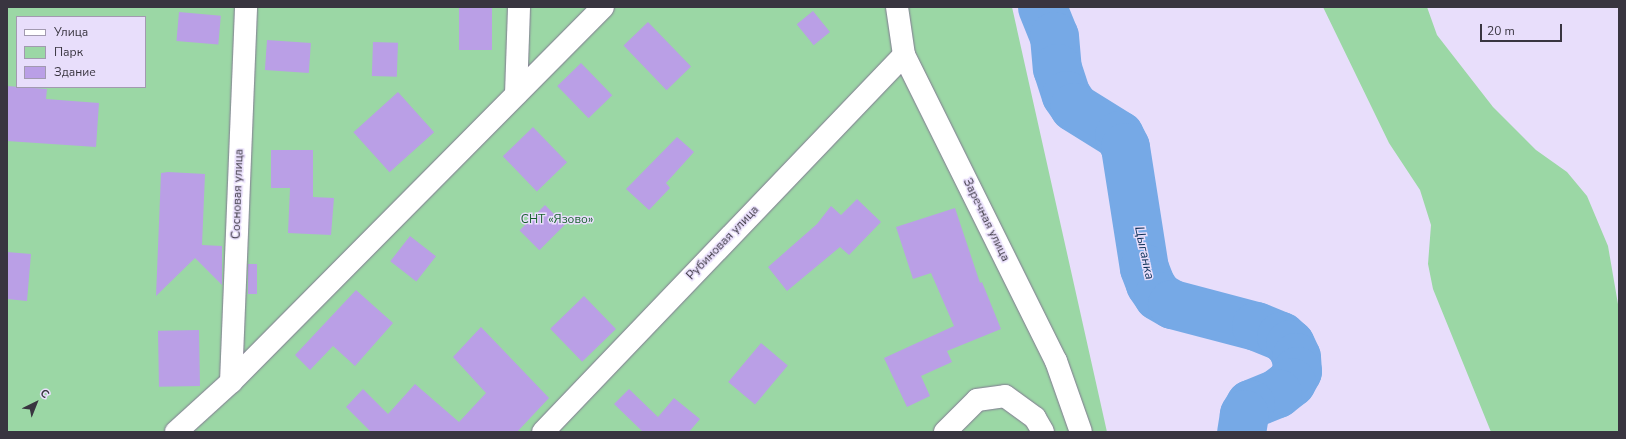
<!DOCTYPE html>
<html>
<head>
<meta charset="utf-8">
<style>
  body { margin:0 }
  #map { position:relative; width:1626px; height:439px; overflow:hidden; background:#e8defb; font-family:"Nunito Sans",sans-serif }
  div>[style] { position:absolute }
  .green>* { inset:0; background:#9bd7a5 }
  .river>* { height:49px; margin:-24.5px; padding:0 24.5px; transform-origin:24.5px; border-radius:24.5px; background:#76a9e6 }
  .building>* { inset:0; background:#ba9fe6; transform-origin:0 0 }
  .roads { filter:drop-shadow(0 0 1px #817891) drop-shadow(0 0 1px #817891) }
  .street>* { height:22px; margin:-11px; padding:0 11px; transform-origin:11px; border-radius:11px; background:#fff }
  span { translate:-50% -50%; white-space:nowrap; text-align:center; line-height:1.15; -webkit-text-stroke:3px #e8defb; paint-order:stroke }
  .street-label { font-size:12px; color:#393540 }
  .park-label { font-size:12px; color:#18602d }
  .water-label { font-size:13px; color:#092e55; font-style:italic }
  .frame { position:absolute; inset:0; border:8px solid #393540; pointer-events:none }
  .legend { position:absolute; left:16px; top:16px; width:130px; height:72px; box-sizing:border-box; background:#e8defb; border:1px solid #a29ab0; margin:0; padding:5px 7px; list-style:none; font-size:12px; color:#393540 }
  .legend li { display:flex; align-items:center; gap:8px; height:20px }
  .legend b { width:20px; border:1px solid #a29ab0 }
  .north { position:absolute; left:16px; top:383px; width:40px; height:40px; -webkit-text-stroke:3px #e8defb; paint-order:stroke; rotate:43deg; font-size:11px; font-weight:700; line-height:16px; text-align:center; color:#393540 }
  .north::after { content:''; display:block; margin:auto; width:14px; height:18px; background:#393540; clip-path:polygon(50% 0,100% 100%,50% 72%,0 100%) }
  .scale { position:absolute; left:1480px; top:24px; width:82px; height:18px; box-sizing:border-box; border:2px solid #393540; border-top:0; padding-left:5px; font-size:12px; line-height:14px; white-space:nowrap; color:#393540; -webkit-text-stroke:3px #e8defb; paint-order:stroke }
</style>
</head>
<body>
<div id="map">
  <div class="green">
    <div style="clip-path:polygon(evenodd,7px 7px,1012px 7px,1107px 432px,7px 432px,7px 7px,17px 17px,145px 17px,145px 87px,17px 87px,17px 17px)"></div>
    <div style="clip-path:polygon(1323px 7px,1427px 7px,1437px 35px,1493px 107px,1536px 150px,1567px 172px,1587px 196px,1608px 246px,1619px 310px,1619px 432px,1491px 432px,1433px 289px,1428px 264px,1431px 225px,1420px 190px,1389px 143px)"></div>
  </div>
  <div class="river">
    <div style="left:1042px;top:7px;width:31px;rotate:68deg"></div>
    <div style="left:1054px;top:36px;width:32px;rotate:85deg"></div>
    <div style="left:1057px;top:68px;width:28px;rotate:72deg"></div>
    <div style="left:1066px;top:95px;width:14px;rotate:56deg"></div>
    <div style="left:1074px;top:107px;width:53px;rotate:31.9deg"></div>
    <div style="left:1119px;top:135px;width:13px;rotate:63deg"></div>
    <div style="left:1125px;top:147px;width:122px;rotate:81.1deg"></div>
    <div style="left:1144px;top:268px;width:17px;rotate:69deg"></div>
    <div style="left:1150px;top:284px;width:14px;rotate:56deg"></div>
    <div style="left:1158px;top:296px;width:16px;rotate:30deg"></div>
    <div style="left:1172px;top:304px;width:87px;rotate:14.7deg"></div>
    <div style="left:1256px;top:326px;width:27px;rotate:22deg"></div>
    <div style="left:1281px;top:336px;width:12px;rotate:42deg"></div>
    <div style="left:1290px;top:344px;width:14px;rotate:65deg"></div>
    <div style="left:1296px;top:357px;width:14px;rotate:86deg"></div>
    <div style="left:1297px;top:371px;width:13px;rotate:119deg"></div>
    <div style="left:1291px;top:382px;width:18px;rotate:142deg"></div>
    <div style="left:1277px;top:393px;width:29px;rotate:158deg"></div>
    <div style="left:1250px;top:404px;width:12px;rotate:121deg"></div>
    <div style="left:1244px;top:414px;width:18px;rotate:99deg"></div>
  </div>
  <div class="building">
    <div style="left:459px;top:7px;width:33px;height:43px"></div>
    <div style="left:813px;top:11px;width:27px;height:21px;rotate:51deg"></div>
    <div style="left:179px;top:12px;width:42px;height:29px;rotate:5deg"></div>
    <div style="left:648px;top:22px;width:62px;height:34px;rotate:46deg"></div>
    <div style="left:267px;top:40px;width:44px;height:30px;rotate:4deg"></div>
    <div style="left:373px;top:42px;width:25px;height:34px;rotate:2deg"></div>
    <div style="left:581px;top:63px;width:45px;height:33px;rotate:46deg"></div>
    <div style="clip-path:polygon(7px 86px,47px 89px,46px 99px,99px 103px,96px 147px,7px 141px)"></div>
    <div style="left:398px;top:92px;width:54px;height:60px;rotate:48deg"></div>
    <div style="left:533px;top:127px;width:49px;height:42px;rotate:46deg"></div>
    <div style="clip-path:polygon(677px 137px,694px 152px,666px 183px,670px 188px,649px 210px,626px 189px)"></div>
    <div style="clip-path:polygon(271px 150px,313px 150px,313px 197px,334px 198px,331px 235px,288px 233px,290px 188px,271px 188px)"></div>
    <div style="clip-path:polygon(168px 172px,205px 174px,202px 245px,222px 246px,222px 285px,195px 258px,156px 296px,161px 173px)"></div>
    <div style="clip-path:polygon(857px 199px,881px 222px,849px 255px,840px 247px,787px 291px,768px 267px,817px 224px,831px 206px,841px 215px)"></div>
    <div style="left:545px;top:205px;width:28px;height:36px;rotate:45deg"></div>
    <div style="clip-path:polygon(955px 208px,980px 283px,982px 282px,1001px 329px,947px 351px,952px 362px,921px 376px,930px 396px,907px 407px,884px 358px,954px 326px,931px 273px,913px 279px,896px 227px)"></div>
    <div style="left:410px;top:236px;width:33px;height:32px;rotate:38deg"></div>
    <div style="clip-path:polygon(7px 252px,31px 254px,27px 301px,7px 299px)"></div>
    <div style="left:248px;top:264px;width:9px;height:30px"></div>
    <div style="clip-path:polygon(356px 290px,393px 323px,355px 366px,333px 346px,310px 370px,295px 355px)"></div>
    <div style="left:584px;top:296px;width:46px;height:47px;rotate:46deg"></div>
    <div style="clip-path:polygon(481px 327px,549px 398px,517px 432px,371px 432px,346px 407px,363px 389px,388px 414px,415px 384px,459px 422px,486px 393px,453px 357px)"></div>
    <div style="left:199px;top:330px;width:56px;height:41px;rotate:89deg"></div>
    <div style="left:761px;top:343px;width:35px;height:51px;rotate:40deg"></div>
    <div style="clip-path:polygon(629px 389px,658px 417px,674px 398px,700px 419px,689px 432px,643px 432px,614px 404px)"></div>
  </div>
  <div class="roads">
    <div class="street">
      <div style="left:897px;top:7px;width:49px;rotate:81.7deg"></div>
      <div style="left:904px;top:55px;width:342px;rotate:63.6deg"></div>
      <div style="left:1056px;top:361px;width:75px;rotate:70.6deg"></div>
      <div style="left:516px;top:94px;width:87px;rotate:-88deg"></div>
      <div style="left:231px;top:382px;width:375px;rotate:-87.7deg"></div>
      <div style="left:176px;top:432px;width:74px;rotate:-42.3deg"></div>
      <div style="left:231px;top:382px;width:528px;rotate:-45.23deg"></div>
      <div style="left:543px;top:432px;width:522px;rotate:-46.24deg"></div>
      <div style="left:945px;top:432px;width:45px;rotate:-45deg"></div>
      <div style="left:977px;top:400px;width:28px;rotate:-8deg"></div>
      <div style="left:1005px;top:396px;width:37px;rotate:36deg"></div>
      <div style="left:1035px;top:418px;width:16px;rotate:60deg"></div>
    </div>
  </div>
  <div class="street-label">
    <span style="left:238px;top:194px;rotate:-88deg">Сосновая улица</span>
    <span style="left:986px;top:220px;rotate:64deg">Заречная улица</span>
    <span style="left:723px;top:243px;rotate:-46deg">Рубиновая улица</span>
  </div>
  <div class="park-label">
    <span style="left:557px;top:220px">СНТ «Язово»</span>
  </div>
  <div class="water-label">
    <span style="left:1144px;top:253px;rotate:78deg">Цыганка</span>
  </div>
  <div class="frame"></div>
  <ul class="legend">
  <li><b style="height:5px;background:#fff"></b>Улица</li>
  <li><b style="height:11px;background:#9bd7a5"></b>Парк</li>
  <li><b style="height:11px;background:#ba9fe6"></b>Здание</li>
  </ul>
  <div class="north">С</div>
  <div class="scale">20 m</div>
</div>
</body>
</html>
